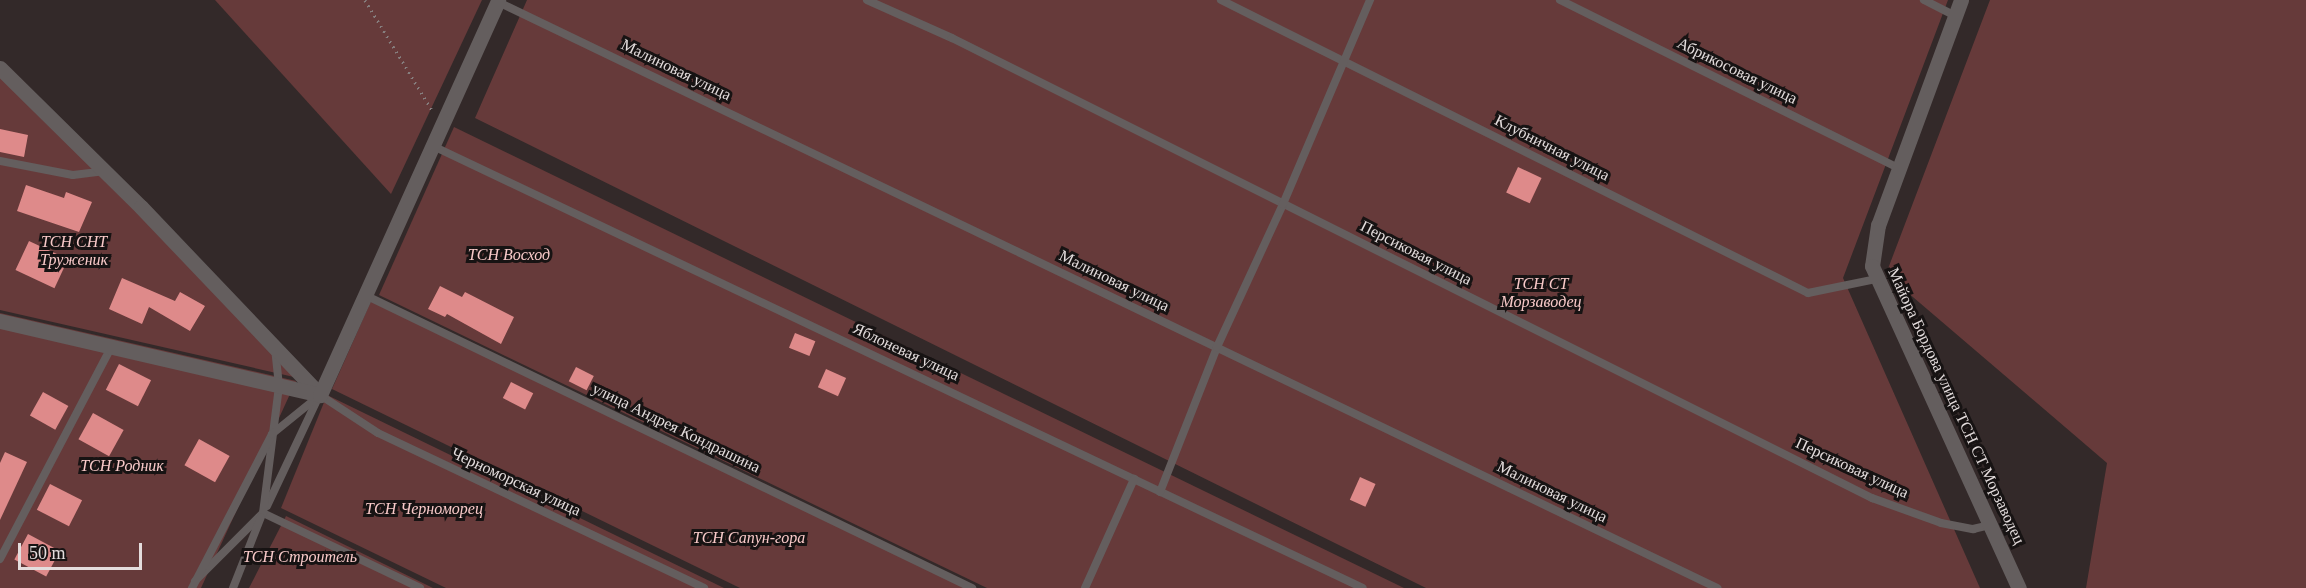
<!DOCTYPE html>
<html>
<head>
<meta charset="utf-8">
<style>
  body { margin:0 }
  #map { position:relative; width:2306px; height:588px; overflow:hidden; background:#332929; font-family:"Times New Roman",serif }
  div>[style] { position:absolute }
  .green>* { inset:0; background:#663a3a }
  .building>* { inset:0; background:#de8a8a; transform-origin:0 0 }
  .path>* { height:3px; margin-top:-1.5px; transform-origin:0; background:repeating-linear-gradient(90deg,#867e7e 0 1.5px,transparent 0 6px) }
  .service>* { height:8px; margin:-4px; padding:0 4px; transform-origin:4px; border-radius:4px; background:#645e5e }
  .minor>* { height:15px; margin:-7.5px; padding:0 7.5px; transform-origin:7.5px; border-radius:7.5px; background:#645e5e }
  .tertiary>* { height:15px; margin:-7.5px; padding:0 7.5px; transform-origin:7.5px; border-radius:7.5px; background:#645e5e }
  span { translate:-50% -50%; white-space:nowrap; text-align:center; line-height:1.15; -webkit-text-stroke:6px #171313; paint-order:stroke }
  .street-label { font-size:16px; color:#e4dddd }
  .park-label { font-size:16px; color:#f9cac9; font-style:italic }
  .scale { position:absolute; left:18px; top:543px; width:124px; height:27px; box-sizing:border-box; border:3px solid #e4dddd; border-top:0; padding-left:8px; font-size:18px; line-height:21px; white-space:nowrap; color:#e4dddd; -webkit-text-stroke:4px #171313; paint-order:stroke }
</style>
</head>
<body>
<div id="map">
  <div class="green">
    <div style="clip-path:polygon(215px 0,482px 0,391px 194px)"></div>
    <div style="clip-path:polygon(527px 0,1948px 0,1843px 278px,1980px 588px,1426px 588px,475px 118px)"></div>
    <div style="clip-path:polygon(1990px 0,2306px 0,2306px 588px,2086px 588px,2107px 463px,1886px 274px)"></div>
    <div style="clip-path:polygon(0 74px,105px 178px,294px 377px,0 310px)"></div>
    <div style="clip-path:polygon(454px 127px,1404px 588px,987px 588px,379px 295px)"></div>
    <div style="clip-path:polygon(371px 301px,965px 588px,740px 588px,332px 389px)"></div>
    <div style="clip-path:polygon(0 313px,296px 381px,201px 588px,0 588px)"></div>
    <div style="clip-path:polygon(327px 395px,724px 588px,446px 588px,281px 508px)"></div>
    <div style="clip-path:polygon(286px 516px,433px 588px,249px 588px)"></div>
  </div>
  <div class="building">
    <div style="clip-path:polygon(0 129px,28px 135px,24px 157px,0 152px)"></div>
    <div style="left:1518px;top:167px;width:26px;height:28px;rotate:25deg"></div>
    <div style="clip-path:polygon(26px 185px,64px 198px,66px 192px,92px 202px,79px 232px,17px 211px)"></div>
    <div style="left:29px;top:241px;width:43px;height:32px;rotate:25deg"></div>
    <div style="clip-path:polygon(122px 278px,175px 301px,180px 292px,205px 306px,190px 331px,149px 307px,142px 324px,109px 309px)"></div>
    <div style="clip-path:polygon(440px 286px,462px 297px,465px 292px,514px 317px,501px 344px,447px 314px,445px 317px,428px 309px)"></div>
    <div style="left:795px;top:333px;width:22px;height:16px;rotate:22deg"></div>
    <div style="left:119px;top:364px;width:36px;height:29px;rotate:27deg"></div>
    <div style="left:576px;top:367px;width:20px;height:16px;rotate:27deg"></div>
    <div style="left:826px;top:369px;width:22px;height:20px;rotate:24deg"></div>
    <div style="left:511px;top:382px;width:25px;height:18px;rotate:27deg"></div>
    <div style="left:43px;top:392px;width:29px;height:27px;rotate:29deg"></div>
    <div style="left:93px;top:413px;width:35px;height:30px;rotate:29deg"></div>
    <div style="left:199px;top:439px;width:35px;height:30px;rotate:29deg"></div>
    <div style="clip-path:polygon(5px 452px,27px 462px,0 520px,0 463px)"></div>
    <div style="left:1360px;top:477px;width:17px;height:25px;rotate:24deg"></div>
    <div style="left:50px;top:484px;width:36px;height:29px;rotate:27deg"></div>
    <div style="left:28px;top:534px;width:36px;height:29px;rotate:28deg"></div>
  </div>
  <div class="path">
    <div style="left:365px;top:0;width:129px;rotate:58.7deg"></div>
  </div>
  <div class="service">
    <div style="left:867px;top:0;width:93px;rotate:24.1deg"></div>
    <div style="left:952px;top:38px;width:1029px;rotate:26.57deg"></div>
    <div style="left:1872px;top:498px;width:73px;rotate:19.9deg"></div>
    <div style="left:1941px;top:523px;width:33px;rotate:11deg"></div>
    <div style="left:1973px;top:529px;width:17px;rotate:-13deg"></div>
    <div style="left:1221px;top:0;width:656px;rotate:26.53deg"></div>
    <div style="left:1808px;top:293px;width:69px;rotate:-11.6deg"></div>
    <div style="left:1560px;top:0;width:380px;rotate:26.4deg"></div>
    <div style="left:1924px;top:0;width:34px;rotate:27deg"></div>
    <div style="left:498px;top:2px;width:1353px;rotate:25.67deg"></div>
    <div style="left:435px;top:147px;width:1027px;rotate:25.42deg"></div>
    <div style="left:0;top:161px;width:74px;rotate:10.9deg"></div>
    <div style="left:73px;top:175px;width:32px;rotate:-7deg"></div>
    <div style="left:367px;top:296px;width:672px;rotate:25.76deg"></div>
    <div style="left:320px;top:395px;width:69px;rotate:33.2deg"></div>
    <div style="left:378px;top:433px;width:361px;rotate:25.4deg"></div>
    <div style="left:1160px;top:492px;width:156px;rotate:-68.5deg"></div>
    <div style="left:1217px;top:347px;width:157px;rotate:-65.2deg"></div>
    <div style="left:1283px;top:204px;width:222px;rotate:-66.9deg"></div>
    <div style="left:267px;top:506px;width:119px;rotate:-64.7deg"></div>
    <div style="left:263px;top:513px;width:174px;rotate:25.5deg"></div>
    <div style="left:0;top:559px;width:241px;rotate:-62.3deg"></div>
    <div style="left:195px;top:581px;width:96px;rotate:-45deg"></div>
    <div style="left:263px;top:513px;width:128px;rotate:-82.8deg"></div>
    <div style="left:279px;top:386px;width:36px;rotate:-96deg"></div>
    <div style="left:192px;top:588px;width:174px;rotate:-62.5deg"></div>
    <div style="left:272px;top:434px;width:60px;rotate:-39deg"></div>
    <div style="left:233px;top:588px;width:76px;rotate:-68.5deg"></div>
    <div style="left:1085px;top:588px;width:120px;rotate:-65.8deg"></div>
  </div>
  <div class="minor">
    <div style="left:0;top:68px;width:198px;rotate:44.6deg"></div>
    <div style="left:141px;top:207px;width:260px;rotate:46.4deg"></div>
    <div style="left:0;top:321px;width:328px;rotate:13deg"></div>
    <div style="left:320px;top:395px;width:433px;rotate:-65.7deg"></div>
  </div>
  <div class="tertiary">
    <div style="left:1961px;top:0;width:240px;rotate:110.2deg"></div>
    <div style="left:1878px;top:225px;width:41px;rotate:98.3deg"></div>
    <div style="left:1872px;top:266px;width:354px;rotate:65.5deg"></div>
  </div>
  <div class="street-label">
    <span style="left:676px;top:70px;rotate:26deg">Малиновая улица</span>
    <span style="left:1737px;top:71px;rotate:26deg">Абрикосовая улица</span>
    <span style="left:1552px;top:148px;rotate:27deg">Клубничная улица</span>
    <span style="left:1416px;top:253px;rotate:27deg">Персиковая улица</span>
    <span style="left:1114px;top:281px;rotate:26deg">Малиновая улица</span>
    <span style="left:906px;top:352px;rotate:25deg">Яблоневая улица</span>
    <span style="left:1956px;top:406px;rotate:65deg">Майора Бордова улица ТСН СТ Морзаводец</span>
    <span style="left:676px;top:428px;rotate:26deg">улица Андрея Кондрашина</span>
    <span style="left:1852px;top:468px;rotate:25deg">Персиковая улица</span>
    <span style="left:516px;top:482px;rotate:25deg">Черноморская улица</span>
    <span style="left:1552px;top:492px;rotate:26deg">Малиновая улица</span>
  </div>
  <div class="park-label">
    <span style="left:74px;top:251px">ТСН СНТ<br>Труженик</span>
    <span style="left:509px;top:255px">ТСН Восход</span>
    <span style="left:1541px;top:293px">ТСН СТ<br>Морзаводец</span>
    <span style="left:122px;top:466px">ТСН Родник</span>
    <span style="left:424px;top:509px">ТСН Черноморец</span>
    <span style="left:749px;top:538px">ТСН Сапун-гора</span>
    <span style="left:300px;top:557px">ТСН Строитель</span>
  </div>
  <div class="scale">50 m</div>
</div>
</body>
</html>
